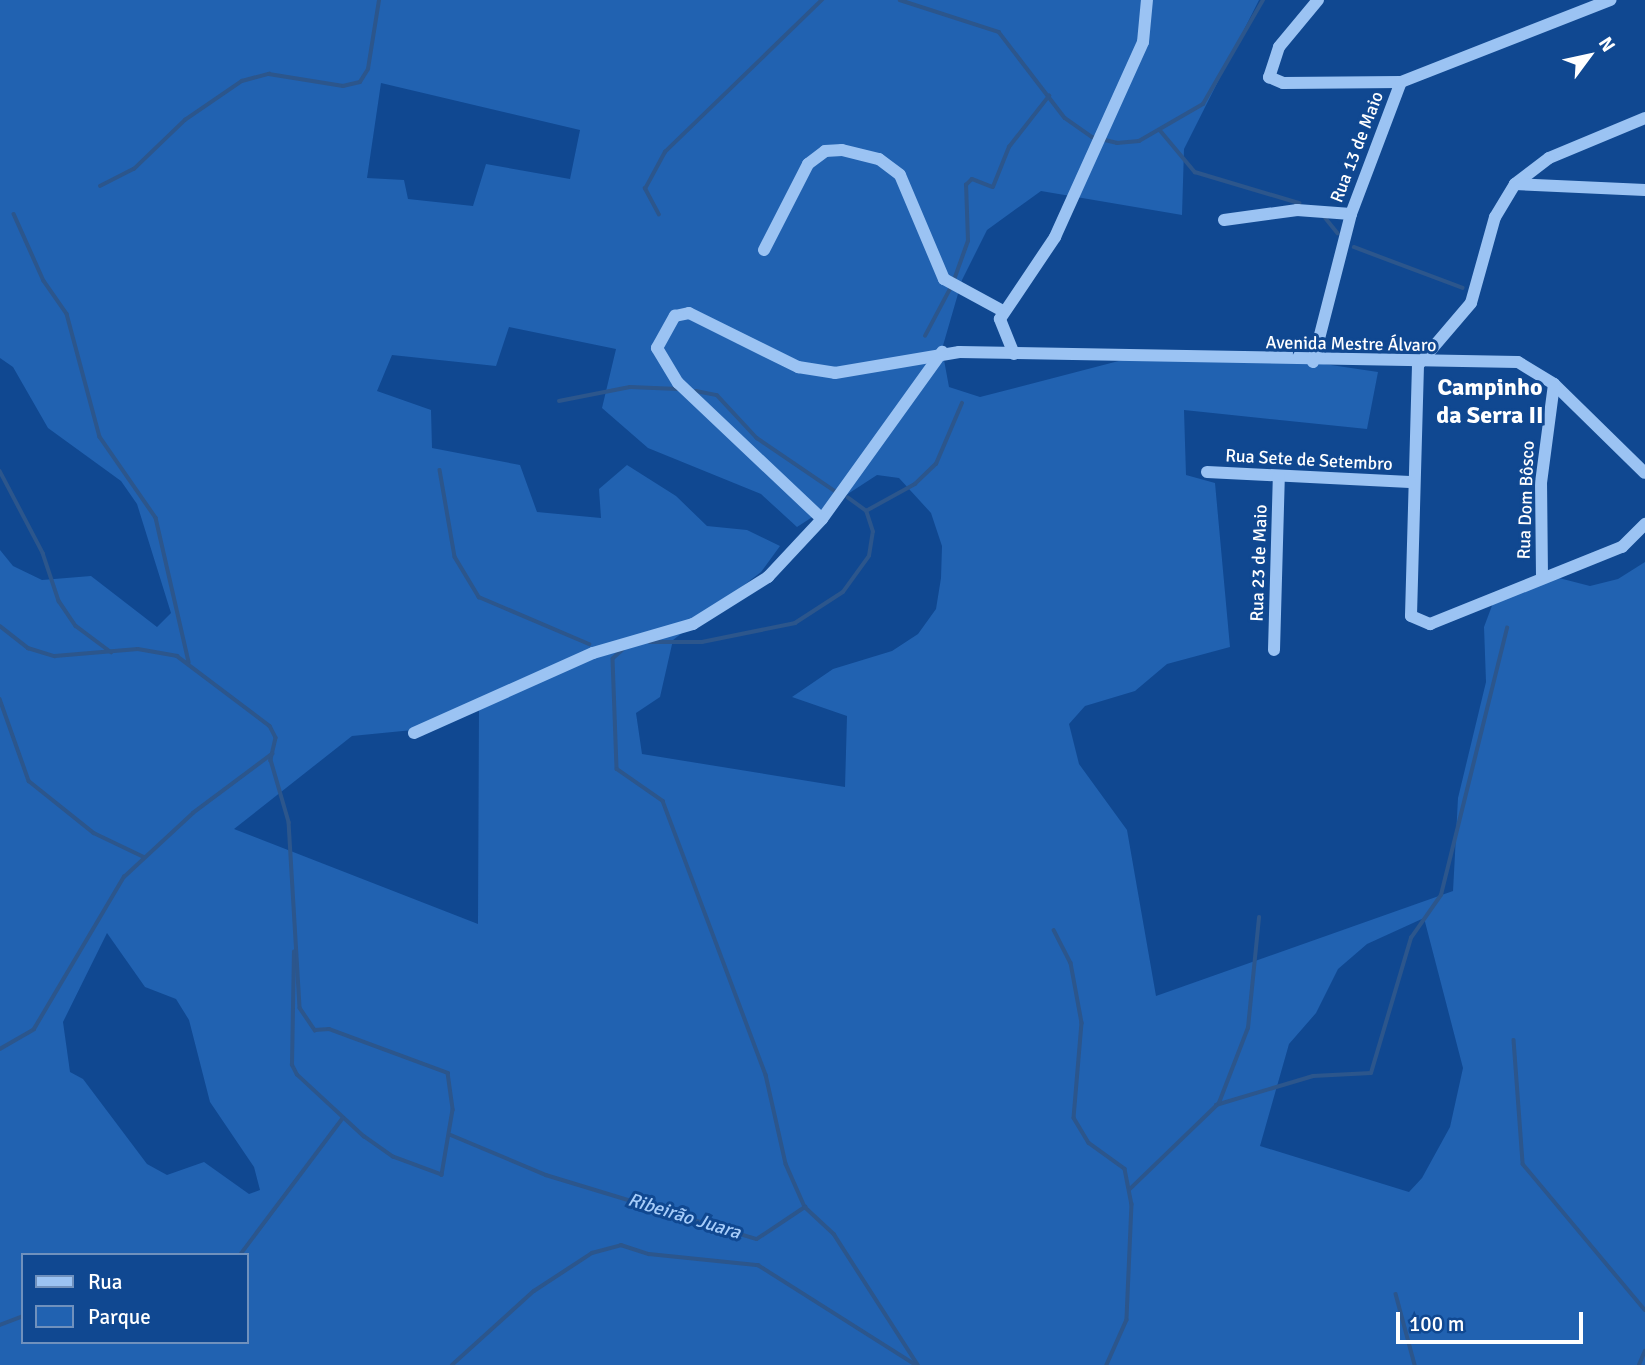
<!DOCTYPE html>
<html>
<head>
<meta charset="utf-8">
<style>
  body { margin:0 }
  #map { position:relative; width:1645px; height:1365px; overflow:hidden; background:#104891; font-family:Signika,sans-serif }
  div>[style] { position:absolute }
  .green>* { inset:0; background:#2162b1 }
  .stream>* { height:3.5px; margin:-1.75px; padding:0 1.75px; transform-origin:1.75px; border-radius:1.75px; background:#2c568c }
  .minor>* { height:12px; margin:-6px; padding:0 6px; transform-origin:6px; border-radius:6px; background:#9bc3f3 }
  span { translate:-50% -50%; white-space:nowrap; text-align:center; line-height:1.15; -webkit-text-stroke:6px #104891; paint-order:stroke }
  .street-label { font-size:18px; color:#fff }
  .water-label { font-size:19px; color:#a7cdfa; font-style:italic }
  .district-label { font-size:24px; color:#fff; font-weight:700 }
  .legend { position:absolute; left:21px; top:1253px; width:228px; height:91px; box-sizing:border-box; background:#104891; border:2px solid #7091bd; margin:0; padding:9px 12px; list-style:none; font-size:21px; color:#fff }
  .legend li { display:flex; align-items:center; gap:14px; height:35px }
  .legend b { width:35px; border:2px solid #7091bd }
  .north { position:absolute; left:1554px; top:21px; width:70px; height:70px; -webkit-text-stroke:5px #104891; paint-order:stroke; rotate:57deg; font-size:19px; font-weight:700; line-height:28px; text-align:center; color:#fff }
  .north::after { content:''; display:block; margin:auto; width:24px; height:32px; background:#fff; clip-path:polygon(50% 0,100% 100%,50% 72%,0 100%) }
  .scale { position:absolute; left:1396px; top:1312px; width:187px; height:32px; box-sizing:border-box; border:4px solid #fff; border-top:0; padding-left:9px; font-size:21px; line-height:24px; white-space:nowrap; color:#fff; -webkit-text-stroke:5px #104891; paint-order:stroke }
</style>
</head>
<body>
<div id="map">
  <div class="green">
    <div style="clip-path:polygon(evenodd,0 0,1259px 0,1184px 149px,1182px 215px,1041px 191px,987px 230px,962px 280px,942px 349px,949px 387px,980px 397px,1134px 357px,1243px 352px,1378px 372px,1367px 429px,1184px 410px,1186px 475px,1215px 483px,1230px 647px,1167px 664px,1135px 691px,1085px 706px,1069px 724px,1079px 764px,1127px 830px,1156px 996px,1453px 891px,1458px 798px,1486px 682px,1484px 627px,1493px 603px,1555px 577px,1590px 586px,1618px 579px,1645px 562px,1645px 1365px,0 1365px,0 550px,13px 566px,42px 580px,91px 576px,157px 627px,171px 613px,137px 504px,121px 481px,48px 428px,13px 367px,0 358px,0 0,381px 83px,580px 130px,570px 179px,486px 164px,473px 206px,408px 199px,404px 180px,367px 178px,381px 83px,0 0,509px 327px,616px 349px,602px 408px,648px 448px,761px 494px,797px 527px,877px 475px,899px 478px,931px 513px,942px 546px,941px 578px,936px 609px,918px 634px,892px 651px,833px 669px,792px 697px,847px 716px,845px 787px,642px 754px,636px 713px,660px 697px,673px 640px,761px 572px,780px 546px,747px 530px,707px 526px,676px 496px,627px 465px,599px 489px,601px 518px,537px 512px,520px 465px,432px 448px,431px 410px,377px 391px,392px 355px,496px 366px,509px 327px,0 0,479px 705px,478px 924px,234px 829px,352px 736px,423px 729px,479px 705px,0 0,1424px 918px,1463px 1068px,1450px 1127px,1422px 1178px,1409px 1192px,1260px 1146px,1289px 1044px,1316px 1013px,1338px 969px,1367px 944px,1424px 918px,0 0,107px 933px,145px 987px,176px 999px,189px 1020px,210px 1102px,254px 1167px,260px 1190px,249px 1194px,204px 1162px,167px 1175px,147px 1164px,83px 1079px,70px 1072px,63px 1022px,107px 933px,0 0,23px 1255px,247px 1255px,247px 1342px,23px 1342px,23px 1255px)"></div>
  </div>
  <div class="stream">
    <div style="left:900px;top:0;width:104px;rotate:17.9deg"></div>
    <div style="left:999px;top:32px;width:108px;rotate:52.5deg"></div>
    <div style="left:1065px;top:118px;width:33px;rotate:35deg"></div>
    <div style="left:1092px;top:137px;width:26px;rotate:13deg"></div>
    <div style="left:1117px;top:143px;width:22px;rotate:-5deg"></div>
    <div style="left:1139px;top:141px;width:74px;rotate:-30deg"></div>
    <div style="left:1203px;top:104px;width:120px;rotate:-60deg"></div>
    <div style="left:1160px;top:130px;width:55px;rotate:50.2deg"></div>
    <div style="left:1195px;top:172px;width:109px;rotate:16.6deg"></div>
    <div style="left:100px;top:186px;width:38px;rotate:-27deg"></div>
    <div style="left:134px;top:169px;width:71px;rotate:-43.9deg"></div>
    <div style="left:185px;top:120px;width:69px;rotate:-34.4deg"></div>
    <div style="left:242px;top:81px;width:28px;rotate:-15deg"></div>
    <div style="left:269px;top:74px;width:75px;rotate:9.2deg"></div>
    <div style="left:343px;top:86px;width:17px;rotate:-13deg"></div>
    <div style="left:360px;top:82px;width:15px;rotate:-58deg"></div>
    <div style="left:368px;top:69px;width:70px;rotate:-80.9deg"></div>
    <div style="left:14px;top:214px;width:73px;rotate:65.9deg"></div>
    <div style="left:44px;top:281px;width:40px;rotate:55.1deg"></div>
    <div style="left:67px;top:314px;width:127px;rotate:75deg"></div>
    <div style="left:100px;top:437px;width:98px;rotate:55.3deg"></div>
    <div style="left:156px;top:518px;width:148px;rotate:77.1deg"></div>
    <div style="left:659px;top:215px;width:30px;rotate:-118deg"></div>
    <div style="left:645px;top:189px;width:42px;rotate:-61.6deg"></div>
    <div style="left:665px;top:152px;width:219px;rotate:-44.1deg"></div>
    <div style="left:1324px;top:216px;width:22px;rotate:51deg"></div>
    <div style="left:1354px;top:247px;width:116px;rotate:20.6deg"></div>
    <div style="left:954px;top:280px;width:41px;rotate:-70.3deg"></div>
    <div style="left:968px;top:241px;width:56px;rotate:-92deg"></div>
    <div style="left:966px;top:185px;width:8px;rotate:-45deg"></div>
    <div style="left:972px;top:179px;width:22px;rotate:21deg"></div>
    <div style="left:993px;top:187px;width:43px;rotate:-68.2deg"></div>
    <div style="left:1009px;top:147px;width:65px;rotate:-51.9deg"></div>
    <div style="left:925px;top:336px;width:55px;rotate:-62deg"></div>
    <div style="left:696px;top:391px;width:21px;rotate:11deg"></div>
    <div style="left:717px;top:395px;width:59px;rotate:47.1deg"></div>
    <div style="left:757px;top:438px;width:94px;rotate:34.2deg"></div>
    <div style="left:559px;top:401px;width:72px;rotate:-11.2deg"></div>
    <div style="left:630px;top:387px;width:48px;rotate:2.4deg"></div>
    <div style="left:440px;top:470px;width:88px;rotate:80.2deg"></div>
    <div style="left:455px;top:557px;width:47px;rotate:59deg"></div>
    <div style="left:479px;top:597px;width:120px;rotate:23.1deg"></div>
    <div style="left:0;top:471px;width:93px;rotate:62.3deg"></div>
    <div style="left:43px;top:553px;width:51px;rotate:71.6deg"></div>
    <div style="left:59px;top:601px;width:30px;rotate:56deg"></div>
    <div style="left:76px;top:626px;width:44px;rotate:36.6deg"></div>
    <div style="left:866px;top:511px;width:56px;rotate:-28.9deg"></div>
    <div style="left:915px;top:484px;width:29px;rotate:-44deg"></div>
    <div style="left:936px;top:464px;width:66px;rotate:-66.9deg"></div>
    <div style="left:0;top:626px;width:36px;rotate:38deg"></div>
    <div style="left:28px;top:648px;width:28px;rotate:17deg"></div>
    <div style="left:55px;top:656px;width:83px;rotate:-4.8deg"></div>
    <div style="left:138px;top:649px;width:40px;rotate:10deg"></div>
    <div style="left:177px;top:656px;width:116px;rotate:37deg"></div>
    <div style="left:270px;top:726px;width:13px;rotate:63deg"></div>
    <div style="left:276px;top:738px;width:23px;rotate:103deg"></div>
    <div style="left:271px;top:760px;width:65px;rotate:73.8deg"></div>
    <div style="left:289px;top:822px;width:186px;rotate:86.6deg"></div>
    <div style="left:300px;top:1008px;width:27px;rotate:56deg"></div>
    <div style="left:315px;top:1030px;width:14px;rotate:-4deg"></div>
    <div style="left:329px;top:1029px;width:127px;rotate:20.3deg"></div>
    <div style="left:448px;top:1073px;width:37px;rotate:82deg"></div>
    <div style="left:453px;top:1110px;width:66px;rotate:99.6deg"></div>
    <div style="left:442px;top:1175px;width:52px;rotate:-159.8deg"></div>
    <div style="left:393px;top:1157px;width:35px;rotate:-145deg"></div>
    <div style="left:364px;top:1137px;width:91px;rotate:-137.2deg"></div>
    <div style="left:297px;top:1075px;width:11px;rotate:-117deg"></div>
    <div style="left:292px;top:1065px;width:113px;rotate:-89deg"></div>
    <div style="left:650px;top:642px;width:52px"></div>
    <div style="left:702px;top:642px;width:95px;rotate:-11.5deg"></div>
    <div style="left:795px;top:623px;width:57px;rotate:-32.9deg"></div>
    <div style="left:843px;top:592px;width:44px;rotate:-54.2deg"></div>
    <div style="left:869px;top:556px;width:24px;rotate:-81deg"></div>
    <div style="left:873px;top:532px;width:22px;rotate:-108deg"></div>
    <div style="left:866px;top:511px;width:22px;rotate:-144deg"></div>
    <div style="left:623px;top:650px;width:13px;rotate:138deg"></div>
    <div style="left:613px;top:659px;width:110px;rotate:87.9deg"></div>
    <div style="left:617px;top:769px;width:56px;rotate:34.8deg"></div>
    <div style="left:663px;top:801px;width:293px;rotate:69.4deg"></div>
    <div style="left:766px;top:1075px;width:91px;rotate:77.3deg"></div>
    <div style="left:786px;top:1164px;width:47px;rotate:66.2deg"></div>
    <div style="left:0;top:699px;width:87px;rotate:70.5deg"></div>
    <div style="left:29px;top:781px;width:83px;rotate:38.7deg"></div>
    <div style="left:94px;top:833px;width:55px;rotate:25.6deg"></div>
    <div style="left:1054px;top:930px;width:37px;rotate:63deg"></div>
    <div style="left:1071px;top:963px;width:61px;rotate:79.6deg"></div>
    <div style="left:1082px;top:1023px;width:95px;rotate:94.8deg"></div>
    <div style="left:1074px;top:1118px;width:29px;rotate:59deg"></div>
    <div style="left:1089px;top:1143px;width:44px;rotate:35.8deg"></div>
    <div style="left:1125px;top:1169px;width:36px;rotate:79deg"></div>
    <div style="left:1132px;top:1204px;width:116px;rotate:92.5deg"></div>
    <div style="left:1127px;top:1320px;width:49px;rotate:114deg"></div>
    <div style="left:1514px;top:1040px;width:124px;rotate:85.8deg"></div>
    <div style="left:1523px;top:1164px;width:190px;rotate:50.1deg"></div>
    <div style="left:0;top:1049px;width:39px;rotate:-30deg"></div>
    <div style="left:34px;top:1029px;width:177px;rotate:-59.4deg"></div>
    <div style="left:124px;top:877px;width:94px;rotate:-42.8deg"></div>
    <div style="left:193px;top:813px;width:99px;rotate:-36.8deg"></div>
    <div style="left:1216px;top:1105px;width:101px;rotate:-16.6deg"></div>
    <div style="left:1313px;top:1076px;width:58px;rotate:-3deg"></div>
    <div style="left:1371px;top:1073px;width:141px;rotate:-73.5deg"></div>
    <div style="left:1411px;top:938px;width:52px;rotate:-55.1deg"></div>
    <div style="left:1441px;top:895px;width:275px;rotate:-76.1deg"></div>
    <div style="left:451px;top:1135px;width:103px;rotate:22.8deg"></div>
    <div style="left:546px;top:1175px;width:220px;rotate:16.9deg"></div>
    <div style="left:757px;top:1239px;width:58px;rotate:-33.7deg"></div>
    <div style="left:1130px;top:1189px;width:124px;rotate:-44deg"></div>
    <div style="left:1219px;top:1103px;width:80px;rotate:-68.9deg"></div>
    <div style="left:1248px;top:1028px;width:111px;rotate:-84.3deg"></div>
    <div style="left:805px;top:1207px;width:40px;rotate:43deg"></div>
    <div style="left:834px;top:1234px;width:156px;rotate:57.3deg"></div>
    <div style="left:240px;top:1255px;width:171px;rotate:-53.1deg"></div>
    <div style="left:1396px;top:1294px;width:73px;rotate:75deg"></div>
    <div style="left:0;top:1325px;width:25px;rotate:-21deg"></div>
    <div style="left:452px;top:1365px;width:110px;rotate:-42.1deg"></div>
    <div style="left:534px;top:1291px;width:69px;rotate:-33.2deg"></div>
    <div style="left:592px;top:1253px;width:30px;rotate:-15deg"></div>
    <div style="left:621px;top:1245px;width:29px;rotate:18deg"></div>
    <div style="left:649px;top:1254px;width:110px;rotate:5.8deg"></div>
    <div style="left:758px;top:1265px;width:187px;rotate:32.3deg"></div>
    <div style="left:1639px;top:1365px;width:15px;rotate:-67deg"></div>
  </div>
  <div class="minor">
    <div style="left:1318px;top:0;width:61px;rotate:129.7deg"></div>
    <div style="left:1279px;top:47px;width:32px;rotate:108deg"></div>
    <div style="left:1269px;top:77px;width:15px;rotate:23deg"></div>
    <div style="left:1283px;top:83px;width:118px;rotate:-0.5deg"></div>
    <div style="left:1645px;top:118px;width:104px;rotate:157.4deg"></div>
    <div style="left:1549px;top:158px;width:43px;rotate:142.6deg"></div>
    <div style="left:1515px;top:184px;width:39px;rotate:121deg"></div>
    <div style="left:1495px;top:217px;width:89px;rotate:105.6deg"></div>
    <div style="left:1471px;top:303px;width:82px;rotate:130.5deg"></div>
    <div style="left:1418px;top:365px;width:251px;rotate:91.6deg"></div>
    <div style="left:1411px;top:616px;width:21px;rotate:23deg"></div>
    <div style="left:1430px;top:624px;width:207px;rotate:-21.9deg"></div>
    <div style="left:1622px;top:547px;width:33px;rotate:-45deg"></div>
    <div style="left:1515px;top:184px;width:130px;rotate:2.6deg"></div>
    <div style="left:1224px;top:220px;width:74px;rotate:-7.8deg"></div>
    <div style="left:1297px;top:210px;width:54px;rotate:4.2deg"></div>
    <div style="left:764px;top:250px;width:97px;rotate:-62.9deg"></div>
    <div style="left:808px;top:164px;width:21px;rotate:-37deg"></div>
    <div style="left:825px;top:151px;width:17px;rotate:-3deg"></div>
    <div style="left:842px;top:150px;width:38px;rotate:14deg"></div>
    <div style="left:879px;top:159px;width:26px;rotate:37deg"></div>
    <div style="left:900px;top:175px;width:113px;rotate:67.1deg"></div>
    <div style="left:944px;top:279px;width:67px;rotate:28.5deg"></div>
    <div style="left:1014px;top:354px;width:38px;rotate:-112deg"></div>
    <div style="left:1000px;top:319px;width:99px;rotate:-56.1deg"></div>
    <div style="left:1055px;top:237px;width:214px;rotate:-65.7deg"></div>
    <div style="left:1143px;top:42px;width:42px;rotate:-84.6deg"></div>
    <div style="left:1313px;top:362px;width:153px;rotate:-75.6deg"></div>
    <div style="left:1351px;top:214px;width:141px;rotate:-69.3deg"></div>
    <div style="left:1401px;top:82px;width:225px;rotate:-21.4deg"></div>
    <div style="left:1207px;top:472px;width:203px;rotate:2.8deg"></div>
    <div style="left:822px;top:519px;width:198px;rotate:-136.6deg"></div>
    <div style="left:678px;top:383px;width:41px;rotate:-121deg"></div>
    <div style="left:657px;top:348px;width:37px;rotate:-61deg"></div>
    <div style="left:675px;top:316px;width:14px;rotate:-12deg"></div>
    <div style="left:689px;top:313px;width:122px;rotate:26.4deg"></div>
    <div style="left:798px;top:367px;width:37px;rotate:9deg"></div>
    <div style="left:835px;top:373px;width:126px;rotate:-9.6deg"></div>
    <div style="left:959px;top:352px;width:559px;rotate:1.02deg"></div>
    <div style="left:1518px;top:362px;width:42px;rotate:31.4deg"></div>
    <div style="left:1554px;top:384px;width:127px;rotate:44.4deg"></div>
    <div style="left:1542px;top:576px;width:93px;rotate:-90.6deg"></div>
    <div style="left:1541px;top:483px;width:100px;rotate:-82.5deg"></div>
    <div style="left:1274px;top:650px;width:174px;rotate:-88.4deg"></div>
    <div style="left:414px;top:733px;width:196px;rotate:-24.1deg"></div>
    <div style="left:593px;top:653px;width:104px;rotate:-16.2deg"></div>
    <div style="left:693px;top:624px;width:89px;rotate:-32.1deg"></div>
    <div style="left:768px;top:577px;width:79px;rotate:-47deg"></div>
    <div style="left:822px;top:519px;width:206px;rotate:-54.3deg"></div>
  </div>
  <div class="street-label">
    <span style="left:1357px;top:147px;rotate:-69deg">Rua 13 de Maio</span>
    <span style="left:1351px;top:344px;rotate:1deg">Avenida Mestre Álvaro</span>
    <span style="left:1309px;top:460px;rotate:3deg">Rua Sete de Setembro</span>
    <span style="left:1526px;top:500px;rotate:-88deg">Rua Dom Bôsco</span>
    <span style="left:1259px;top:563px;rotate:-88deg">Rua 23 de Maio</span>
  </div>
  <div class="water-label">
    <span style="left:684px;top:1217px;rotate:17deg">Ribeirão Juara</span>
  </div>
  <div class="district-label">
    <span style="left:1490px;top:402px">Campinho<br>da Serra II</span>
  </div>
  <ul class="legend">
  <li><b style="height:9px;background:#9bc3f3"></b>Rua</li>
  <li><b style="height:19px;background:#2162b1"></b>Parque</li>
  </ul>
  <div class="north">N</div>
  <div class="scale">100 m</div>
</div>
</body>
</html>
